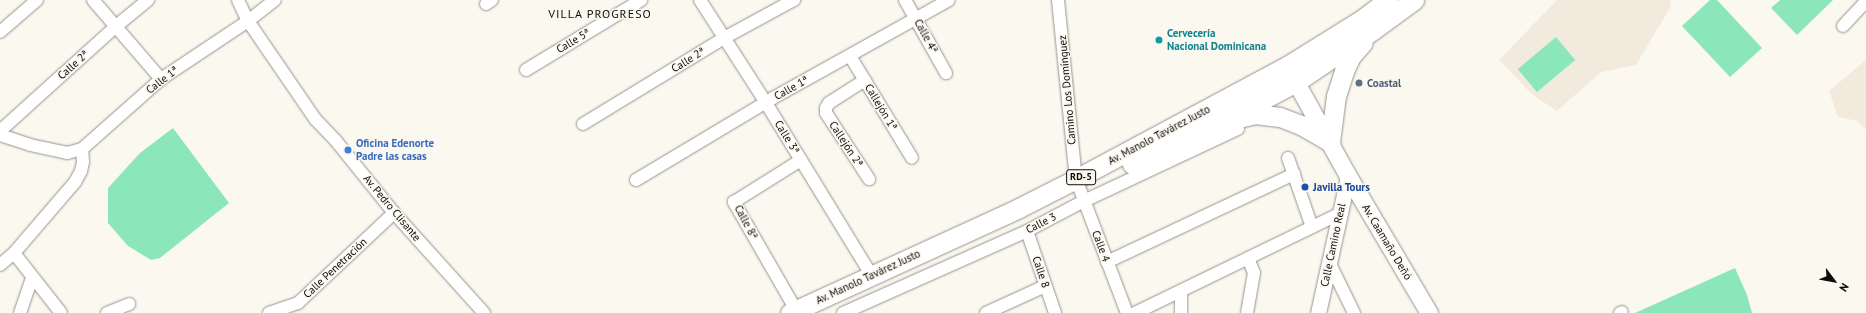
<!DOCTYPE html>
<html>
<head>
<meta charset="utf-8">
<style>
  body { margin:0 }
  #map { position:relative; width:1866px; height:313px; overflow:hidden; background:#fbf8f0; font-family:"PT Sans",sans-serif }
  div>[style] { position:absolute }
  .built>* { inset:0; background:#f1eadd }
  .green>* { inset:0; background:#8be7ba; transform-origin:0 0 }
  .roads { filter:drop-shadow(0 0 1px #96938c) drop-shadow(0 0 1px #96938c) }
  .minor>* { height:12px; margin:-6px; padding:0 6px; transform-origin:6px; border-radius:6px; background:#fff }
  .tertiary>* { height:15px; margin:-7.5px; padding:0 7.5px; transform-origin:7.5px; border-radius:7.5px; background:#fff }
  .secondary>* { height:17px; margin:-8.5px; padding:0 8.5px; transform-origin:8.5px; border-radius:8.5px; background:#fff }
  .primary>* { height:19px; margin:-9.5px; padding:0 9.5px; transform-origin:9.5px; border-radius:9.5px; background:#fff }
  .dots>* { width:11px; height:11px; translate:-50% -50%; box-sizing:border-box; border:2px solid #fbf8f0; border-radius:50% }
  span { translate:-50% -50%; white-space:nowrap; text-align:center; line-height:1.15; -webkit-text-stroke:3px #fbf8f0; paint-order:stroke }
  .shield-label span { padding:1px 3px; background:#fbf8f0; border:1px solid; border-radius:3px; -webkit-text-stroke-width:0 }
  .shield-label { font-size:10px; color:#0d0c09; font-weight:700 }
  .culture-label { font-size:11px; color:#0d838f; font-weight:700 }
  .left { translate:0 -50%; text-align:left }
  .street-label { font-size:11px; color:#0d0c09 }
  .service-label { font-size:11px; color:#4e5e75; font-weight:700 }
  .shop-label { font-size:11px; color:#366cbe; font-weight:700 }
  .transit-label { font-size:11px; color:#164399; font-weight:700 }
  .neighbourhood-label { font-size:12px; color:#0d0c09; letter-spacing:1px }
  .north { position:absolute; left:1814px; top:261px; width:40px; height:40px; -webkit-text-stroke:3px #fbf8f0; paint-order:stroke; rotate:122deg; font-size:11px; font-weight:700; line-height:16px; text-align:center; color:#0d0c09 }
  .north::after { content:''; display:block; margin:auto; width:14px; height:18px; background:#0d0c09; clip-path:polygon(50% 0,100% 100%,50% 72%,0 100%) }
</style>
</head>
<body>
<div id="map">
  <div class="built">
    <div style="clip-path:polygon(1557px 0,1670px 0,1671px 6px,1636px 65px,1601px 72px,1557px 111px,1533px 95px,1499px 60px)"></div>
    <div style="clip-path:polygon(1866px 60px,1866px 130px,1858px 121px,1838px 117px,1829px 91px)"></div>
  </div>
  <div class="green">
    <div style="clip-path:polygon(1710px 0,1717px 0,1762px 48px,1730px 77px,1682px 26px)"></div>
    <div style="clip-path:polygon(1780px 0,1833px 0,1797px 35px,1771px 8px)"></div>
    <div style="left:1556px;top:37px;width:30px;height:50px;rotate:50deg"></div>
    <div style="clip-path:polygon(173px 128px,229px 203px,160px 258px,151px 260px,128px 246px,108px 223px,108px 188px,140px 153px)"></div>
    <div style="clip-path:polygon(1735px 268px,1747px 295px,1752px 313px,1635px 313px)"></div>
  </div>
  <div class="roads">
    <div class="minor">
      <div style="left:93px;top:0;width:104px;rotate:49.3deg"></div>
      <div style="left:238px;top:0;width:23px;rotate:65deg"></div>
      <div style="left:248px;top:21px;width:119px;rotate:55.6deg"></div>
      <div style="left:315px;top:119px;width:30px;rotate:46deg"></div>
      <div style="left:336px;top:141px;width:92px;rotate:51.1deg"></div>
      <div style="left:394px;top:213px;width:135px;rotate:48deg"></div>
      <div style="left:700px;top:0;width:122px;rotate:57.3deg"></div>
      <div style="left:766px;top:103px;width:203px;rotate:58.5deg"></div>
      <div style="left:905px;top:0;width:84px;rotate:60.7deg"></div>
      <div style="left:1058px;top:0;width:180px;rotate:84.3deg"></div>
      <div style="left:1076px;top:179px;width:143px;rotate:69.2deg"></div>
      <div style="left:486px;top:4px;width:7px;rotate:-34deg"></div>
      <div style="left:1843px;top:26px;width:34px;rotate:-47deg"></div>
      <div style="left:0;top:32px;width:49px;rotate:-40.9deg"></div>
      <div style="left:850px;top:56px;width:119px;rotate:58.7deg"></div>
      <div style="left:526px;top:70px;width:135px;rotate:-31.3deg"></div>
      <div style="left:865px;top:80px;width:43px;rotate:147.4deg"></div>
      <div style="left:829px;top:103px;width:6px;rotate:121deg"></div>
      <div style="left:826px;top:108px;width:5px;rotate:90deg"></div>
      <div style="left:826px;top:113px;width:79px;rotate:56.9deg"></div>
      <div style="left:583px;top:124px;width:165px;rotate:-31.4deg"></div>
      <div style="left:724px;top:38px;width:80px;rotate:-28.5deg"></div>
      <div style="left:0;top:131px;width:155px;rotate:-42.1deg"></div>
      <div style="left:115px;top:27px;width:43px;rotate:-39.3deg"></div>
      <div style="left:0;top:135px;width:32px;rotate:18deg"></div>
      <div style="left:30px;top:145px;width:38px;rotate:12deg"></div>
      <div style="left:67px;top:153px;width:16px;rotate:-15deg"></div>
      <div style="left:82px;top:149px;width:106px;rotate:-41.5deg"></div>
      <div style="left:161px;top:79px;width:105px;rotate:-33.7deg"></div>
      <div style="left:248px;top:21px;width:34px;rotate:-38deg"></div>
      <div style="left:1288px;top:158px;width:73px;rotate:70.8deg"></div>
      <div style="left:636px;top:180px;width:160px;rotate:-30.9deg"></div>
      <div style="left:773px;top:98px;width:201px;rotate:-29.1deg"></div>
      <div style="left:1027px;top:231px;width:87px;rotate:71.1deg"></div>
      <div style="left:14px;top:253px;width:76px;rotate:51.9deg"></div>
      <div style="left:1107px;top:262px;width:207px;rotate:-25.2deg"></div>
      <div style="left:1329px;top:262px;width:57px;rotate:63.9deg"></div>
      <div style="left:0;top:265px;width:18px;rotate:-41deg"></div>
      <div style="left:14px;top:253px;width:94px;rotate:-49.3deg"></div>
      <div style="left:75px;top:182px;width:13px;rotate:-61deg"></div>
      <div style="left:81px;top:171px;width:9px;rotate:-77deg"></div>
      <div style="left:83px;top:162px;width:13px;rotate:-94deg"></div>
      <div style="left:796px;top:310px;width:125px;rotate:-119.9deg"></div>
      <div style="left:734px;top:202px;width:79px;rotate:-32.1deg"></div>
      <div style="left:20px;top:313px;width:37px;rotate:-71deg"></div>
      <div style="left:107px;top:313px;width:24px;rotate:-22deg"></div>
      <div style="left:269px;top:313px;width:31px;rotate:-19deg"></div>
      <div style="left:298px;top:303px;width:132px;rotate:-43.2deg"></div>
      <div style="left:843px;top:313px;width:201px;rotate:-24deg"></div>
      <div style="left:1027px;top:231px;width:64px;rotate:-27.8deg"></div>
      <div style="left:1084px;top:201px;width:170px;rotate:-25.1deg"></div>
      <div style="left:986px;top:313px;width:65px;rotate:-24.6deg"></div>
      <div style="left:1135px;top:313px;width:227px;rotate:-25.9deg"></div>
      <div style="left:1181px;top:313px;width:22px;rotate:-90deg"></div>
      <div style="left:1247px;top:313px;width:41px;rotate:-80.1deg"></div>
      <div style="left:1254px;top:273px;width:16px;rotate:-112deg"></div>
      <div style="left:1620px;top:313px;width:2px;rotate:-27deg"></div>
    </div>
    <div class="tertiary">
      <div style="left:1318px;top:313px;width:140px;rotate:-77.6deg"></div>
    </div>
    <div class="secondary">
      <div style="left:1289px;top:70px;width:121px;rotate:60.9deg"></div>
      <div style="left:1348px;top:176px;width:159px;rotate:59.4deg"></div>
    </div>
    <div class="primary">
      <div style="left:1234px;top:119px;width:22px;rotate:-13deg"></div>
      <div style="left:1255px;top:114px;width:25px;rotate:7deg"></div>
      <div style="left:1280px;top:117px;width:22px;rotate:21deg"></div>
      <div style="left:1301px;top:125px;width:34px;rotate:30deg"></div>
      <div style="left:1330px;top:142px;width:46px;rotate:-82.6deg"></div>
      <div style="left:1336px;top:96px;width:26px;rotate:-72deg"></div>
      <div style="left:1344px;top:71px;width:17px;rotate:-65deg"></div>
      <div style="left:1351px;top:56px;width:18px;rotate:-49deg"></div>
      <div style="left:1132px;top:164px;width:96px;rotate:-25.2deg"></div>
      <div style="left:1219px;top:123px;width:87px;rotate:-28deg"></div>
      <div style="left:1296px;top:82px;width:93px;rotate:-34deg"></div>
      <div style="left:1373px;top:30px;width:51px;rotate:-36.2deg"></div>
      <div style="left:790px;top:313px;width:252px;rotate:-24.6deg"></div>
      <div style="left:1019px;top:208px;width:64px;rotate:-27deg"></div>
      <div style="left:1076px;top:179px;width:239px;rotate:-28.2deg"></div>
      <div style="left:1287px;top:66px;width:87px;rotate:-31.9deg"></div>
      <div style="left:1361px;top:20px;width:34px;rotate:-37deg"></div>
    </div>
  </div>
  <div class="dots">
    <div style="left:1159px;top:40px;background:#0f9aa8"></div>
    <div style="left:1359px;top:83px;background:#5c6f8a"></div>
    <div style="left:348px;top:150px;background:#3f7fe0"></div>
    <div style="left:1305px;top:187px;background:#1a4fb4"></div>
  </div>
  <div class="shield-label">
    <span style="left:1081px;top:177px">RD-5</span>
  </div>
  <div class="culture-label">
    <span class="left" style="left:1167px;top:40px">Cervecería<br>Nacional Dominicana</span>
  </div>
  <div class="street-label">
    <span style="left:926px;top:36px;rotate:61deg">Calle 4ª</span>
    <span style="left:573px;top:41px;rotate:-31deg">Calle 5ª</span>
    <span style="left:688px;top:60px;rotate:-32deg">Calle 2ª</span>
    <span style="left:73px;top:65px;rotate:-42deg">Calle 2ª</span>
    <span style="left:162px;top:80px;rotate:-38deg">Calle 1ª</span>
    <span style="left:791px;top:88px;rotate:-29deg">Calle 1ª</span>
    <span style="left:1067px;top:90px;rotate:-95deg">Camino Los Domínguez</span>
    <span style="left:881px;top:107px;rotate:59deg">Callejón 1ª</span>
    <span style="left:1159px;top:135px;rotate:-28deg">Av. Manolo Tavárez Justo</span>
    <span style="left:787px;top:137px;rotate:58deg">Calle 3ª</span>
    <span style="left:846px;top:144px;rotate:57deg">Callejón 2ª</span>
    <span style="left:392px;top:208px;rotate:50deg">Av. Pedro Clisante</span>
    <span style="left:746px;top:222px;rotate:62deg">Calle 8ª</span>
    <span style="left:1041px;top:223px;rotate:-27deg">Calle 3</span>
    <span style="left:1387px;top:242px;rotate:59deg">Av. Caamaño Deñó</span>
    <span style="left:1333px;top:245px;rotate:-78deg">Calle Camino Real</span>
    <span style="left:1101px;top:246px;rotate:69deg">Calle 4</span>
    <span style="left:335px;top:268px;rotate:-43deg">Calle Penetración</span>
    <span style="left:1041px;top:272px;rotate:71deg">Calle 8</span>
    <span style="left:868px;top:277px;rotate:-25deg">Av. Manolo Tavárez Justo</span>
  </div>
  <div class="service-label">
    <span class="left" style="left:1367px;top:83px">Coastal</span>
  </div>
  <div class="shop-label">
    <span class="left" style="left:356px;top:150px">Oficina Edenorte<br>Padre las casas</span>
  </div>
  <div class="transit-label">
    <span class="left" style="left:1313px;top:187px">Javilla Tours</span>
  </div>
  <div class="neighbourhood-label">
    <span style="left:600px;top:14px">VILLA PROGRESO</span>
  </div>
  <div class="north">N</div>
</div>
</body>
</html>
